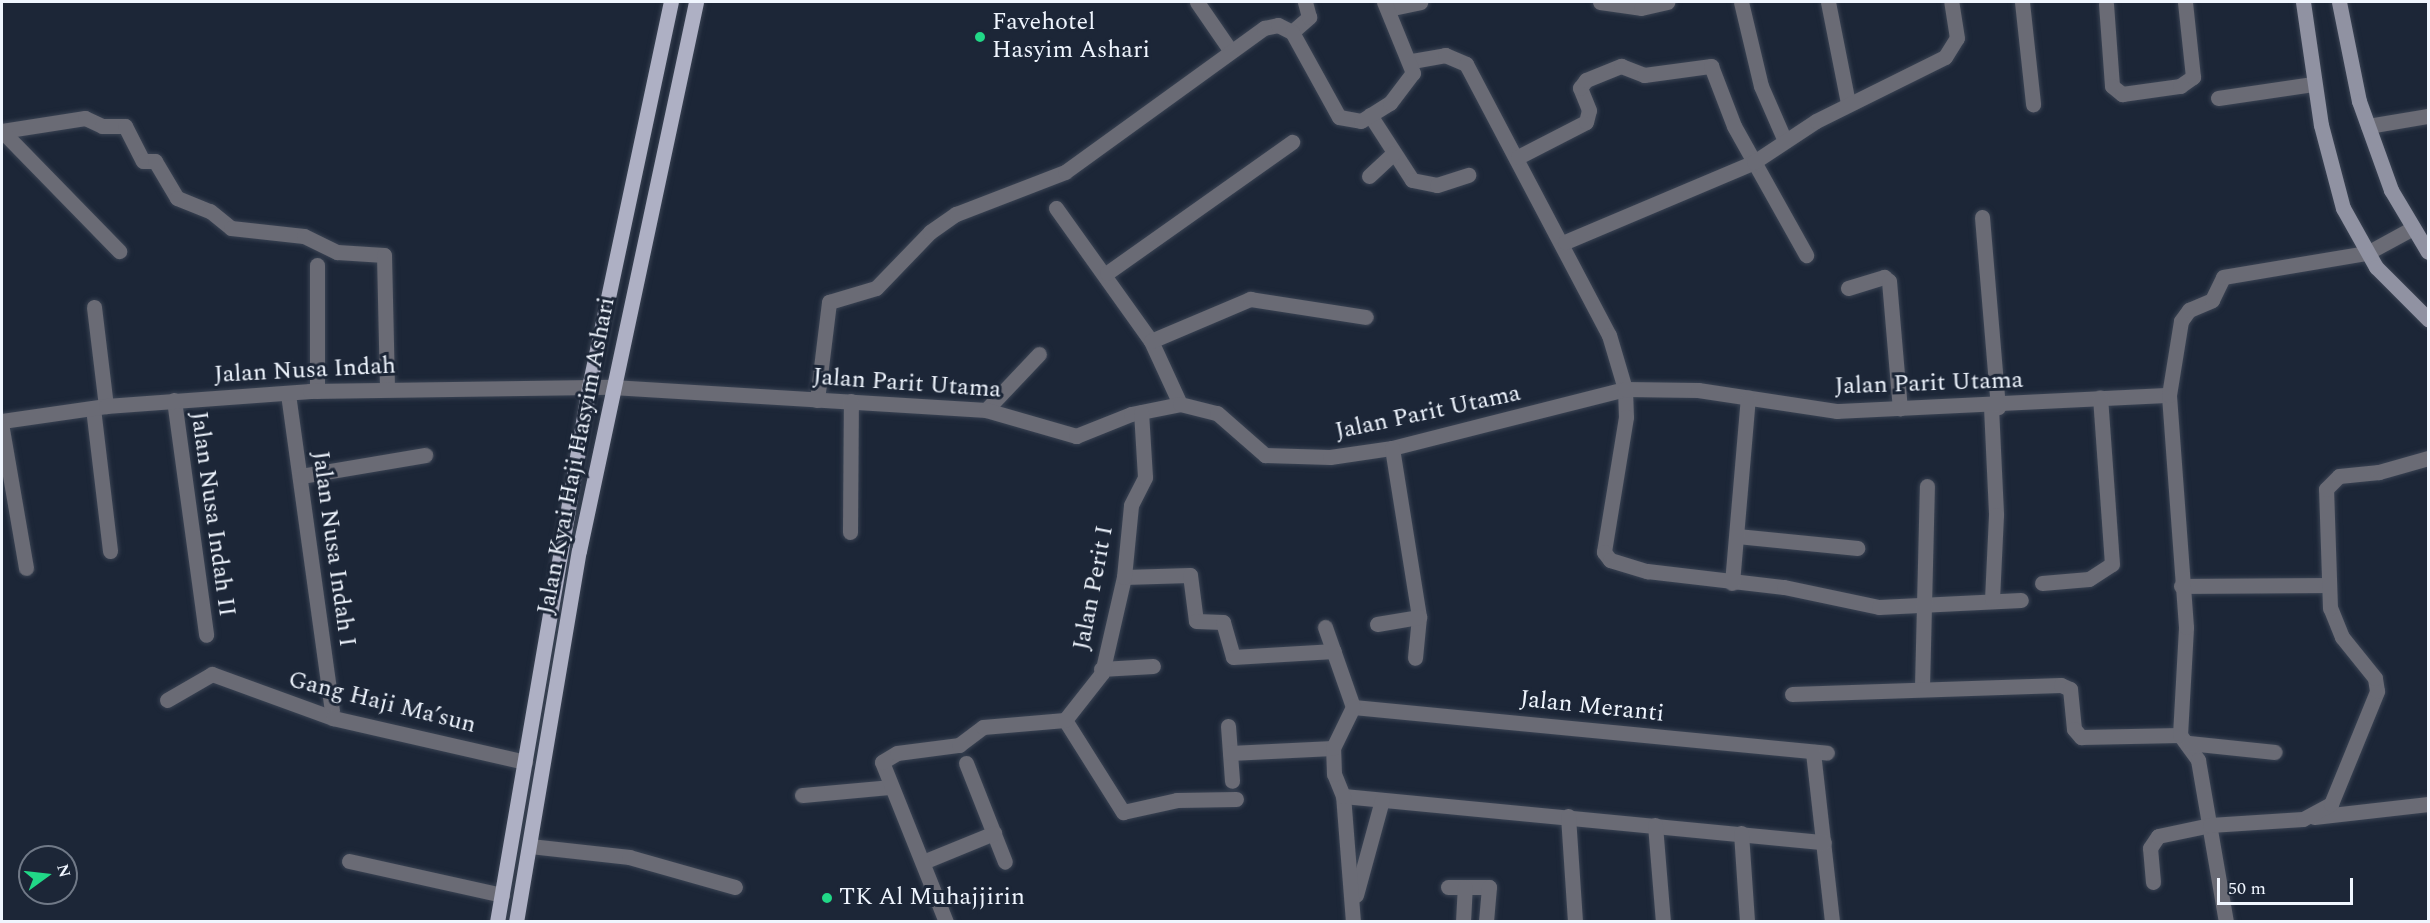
<!DOCTYPE html>
<html>
<head>
<meta charset="utf-8">
<style>
  body { margin:0 }
  #map { position:relative; width:2430px; height:923px; overflow:hidden; background:#1c2637; font-family:Spectral,serif }
  div>[style] { position:absolute }
  .roads { filter:drop-shadow(0 0 2px #3a4353) drop-shadow(0 0 2px #3a4353) }
  .street>* { height:15px; margin:-7.5px; padding:0 7.5px; transform-origin:7.5px; border-radius:7.5px; background:#6a6b75 }
  .secondary>* { height:15px; margin:-7.5px; padding:0 7.5px; transform-origin:7.5px; border-radius:7.5px; background:#9092a2 }
  .primary>* { height:15px; margin:-7.5px; padding:0 7.5px; transform-origin:7.5px; border-radius:7.5px; background:#aeb0c4 }
  .dots>* { width:16px; height:16px; translate:-50% -50%; box-sizing:border-box; border:3px solid #1c2637; border-radius:50% }
  span { translate:-50% -50%; white-space:nowrap; text-align:center; line-height:1.15; -webkit-text-stroke:6px #1c2637; paint-order:stroke }
  .poi-label { font-size:24px; color:#eff5fe }
  .left { translate:0 -50%; text-align:left }
  .street-label { font-size:24px; color:#eff5fe }
  .frame { position:absolute; inset:0; border:3px solid #eff5fe; pointer-events:none }
  .north { position:absolute; left:18px; top:845px; width:60px; height:60px; box-sizing:border-box; background:#1c2637; border:2px solid #707987; border-radius:50%; rotate:75deg; font-size:16px; font-weight:700; line-height:24px; text-align:center; color:#eff5fe }
  .north::after { content:''; display:block; margin:auto; width:21px; height:27px; background:#21d887; clip-path:polygon(50% 0,100% 100%,50% 72%,0 100%) }
  .scale { position:absolute; left:2217px; top:878px; width:136px; height:27px; box-sizing:border-box; border:3px solid #eff5fe; border-top:0; padding-left:8px; font-size:18px; line-height:21px; white-space:nowrap; color:#eff5fe; -webkit-text-stroke:4px #1c2637; paint-order:stroke }
</style>
</head>
<body>
<div id="map">
  <div class="roads">
    <div class="street">
      <div style="left:1197px;top:2px;width:58px;rotate:55.5deg"></div>
      <div style="left:1600px;top:2px;width:41px;rotate:8.3deg"></div>
      <div style="left:1641px;top:8px;width:27px;rotate:-13deg"></div>
      <div style="left:1741px;top:2px;width:86px;rotate:76.6deg"></div>
      <div style="left:1761px;top:86px;width:60px;rotate:66.4deg"></div>
      <div style="left:1828px;top:2px;width:103px;rotate:78.8deg"></div>
      <div style="left:2022px;top:2px;width:103px;rotate:83.8deg"></div>
      <div style="left:2106px;top:4px;width:82px;rotate:85.8deg"></div>
      <div style="left:2112px;top:86px;width:13px;rotate:39deg"></div>
      <div style="left:2122px;top:94px;width:59px;rotate:-7.9deg"></div>
      <div style="left:2180px;top:86px;width:16px;rotate:-35deg"></div>
      <div style="left:2193px;top:77px;width:75px;rotate:-96.1deg"></div>
      <div style="left:1388px;top:9px;width:33px;rotate:-12deg"></div>
      <div style="left:1292px;top:32px;width:23px;rotate:-41deg"></div>
      <div style="left:1309px;top:17px;width:16px;rotate:-105deg"></div>
      <div style="left:1412px;top:61px;width:34px;rotate:-10deg"></div>
      <div style="left:1445px;top:55px;width:23px;rotate:23deg"></div>
      <div style="left:1466px;top:64px;width:306px;rotate:62.2deg"></div>
      <div style="left:1609px;top:335px;width:56px;rotate:73.5deg"></div>
      <div style="left:1625px;top:389px;width:28px;rotate:88deg"></div>
      <div style="left:1626px;top:417px;width:137px;rotate:99.3deg"></div>
      <div style="left:1604px;top:552px;width:10px;rotate:53deg"></div>
      <div style="left:1610px;top:560px;width:39px;rotate:17deg"></div>
      <div style="left:1647px;top:571px;width:138px;rotate:6.7deg"></div>
      <div style="left:1784px;top:587px;width:97px;rotate:11.9deg"></div>
      <div style="left:1879px;top:607px;width:142px;rotate:-2.8deg"></div>
      <div style="left:2218px;top:98px;width:96px;rotate:-8.4deg"></div>
      <div style="left:1370px;top:115px;width:77px;rotate:57.1deg"></div>
      <div style="left:1412px;top:180px;width:25px;rotate:11deg"></div>
      <div style="left:1437px;top:185px;width:33px;rotate:-18deg"></div>
      <div style="left:2368px;top:126px;width:61px;rotate:-9.5deg"></div>
      <div style="left:2px;top:131px;width:84px;rotate:-8.9deg"></div>
      <div style="left:85px;top:118px;width:19px;rotate:25deg"></div>
      <div style="left:102px;top:126px;width:23px"></div>
      <div style="left:125px;top:126px;width:39px;rotate:63deg"></div>
      <div style="left:143px;top:161px;width:12px"></div>
      <div style="left:155px;top:161px;width:43px;rotate:59.3deg"></div>
      <div style="left:177px;top:198px;width:35px;rotate:22deg"></div>
      <div style="left:210px;top:211px;width:27px;rotate:39deg"></div>
      <div style="left:231px;top:228px;width:73px;rotate:6.3deg"></div>
      <div style="left:304px;top:236px;width:37px;rotate:26deg"></div>
      <div style="left:337px;top:252px;width:47px;rotate:3.7deg"></div>
      <div style="left:384px;top:255px;width:134px;rotate:88.7deg"></div>
      <div style="left:2px;top:131px;width:168px;rotate:45.7deg"></div>
      <div style="left:1518px;top:157px;width:76px;rotate:-27.2deg"></div>
      <div style="left:1586px;top:122px;width:12px;rotate:-76deg"></div>
      <div style="left:1589px;top:110px;width:24px;rotate:-112deg"></div>
      <div style="left:1580px;top:88px;width:10px;rotate:-53deg"></div>
      <div style="left:1586px;top:80px;width:38px;rotate:-22deg"></div>
      <div style="left:1621px;top:66px;width:25px;rotate:21deg"></div>
      <div style="left:1644px;top:75px;width:68px;rotate:-7.7deg"></div>
      <div style="left:1711px;top:66px;width:64px;rotate:69deg"></div>
      <div style="left:1734px;top:126px;width:148px;rotate:60.8deg"></div>
      <div style="left:1369px;top:176px;width:33px;rotate:-43deg"></div>
      <div style="left:1056px;top:208px;width:163px;rotate:54.5deg"></div>
      <div style="left:1151px;top:341px;width:69px;rotate:65.3deg"></div>
      <div style="left:1982px;top:217px;width:191px;rotate:85.2deg"></div>
      <div style="left:1565px;top:242px;width:205px;rotate:-22.9deg"></div>
      <div style="left:1754px;top:162px;width:74px;rotate:-33.5deg"></div>
      <div style="left:1816px;top:121px;width:144px;rotate:-26.4deg"></div>
      <div style="left:1945px;top:57px;width:22px;rotate:-58deg"></div>
      <div style="left:1957px;top:38px;width:36px;rotate:-99deg"></div>
      <div style="left:1107px;top:273px;width:227px;rotate:-35.3deg"></div>
      <div style="left:1848px;top:288px;width:38px;rotate:-17deg"></div>
      <div style="left:1884px;top:277px;width:6px;rotate:39deg"></div>
      <div style="left:1889px;top:281px;width:128px;rotate:85.1deg"></div>
      <div style="left:94px;top:307px;width:100px;rotate:83.1deg"></div>
      <div style="left:1151px;top:341px;width:108px;rotate:-23deg"></div>
      <div style="left:1250px;top:299px;width:117px;rotate:8.8deg"></div>
      <div style="left:317px;top:391px;width:126px;rotate:-90deg"></div>
      <div style="left:288px;top:394px;width:320px;rotate:82.1deg"></div>
      <div style="left:174px;top:400px;width:237px;rotate:82.2deg"></div>
      <div style="left:817px;top:400px;width:99px;rotate:-83deg"></div>
      <div style="left:829px;top:302px;width:49px;rotate:-16.6deg"></div>
      <div style="left:876px;top:288px;width:78px;rotate:-46deg"></div>
      <div style="left:930px;top:232px;width:32px;rotate:-35deg"></div>
      <div style="left:956px;top:214px;width:117px;rotate:-21.1deg"></div>
      <div style="left:1065px;top:172px;width:246px;rotate:-35.9deg"></div>
      <div style="left:1264px;top:28px;width:14px;rotate:-12deg"></div>
      <div style="left:1278px;top:25px;width:16px;rotate:27deg"></div>
      <div style="left:1292px;top:32px;width:97px;rotate:61.1deg"></div>
      <div style="left:1339px;top:117px;width:22px;rotate:10deg"></div>
      <div style="left:1361px;top:121px;width:34px;rotate:-32deg"></div>
      <div style="left:1390px;top:103px;width:38px;rotate:-53deg"></div>
      <div style="left:1413px;top:73px;width:77px;rotate:-112.2deg"></div>
      <div style="left:1991px;top:407px;width:108px;rotate:87.3deg"></div>
      <div style="left:1996px;top:515px;width:85px;rotate:92.7deg"></div>
      <div style="left:93px;top:408px;width:144px;rotate:83.2deg"></div>
      <div style="left:986px;top:410px;width:77px;rotate:-46.6deg"></div>
      <div style="left:2px;top:421px;width:105px;rotate:-8.2deg"></div>
      <div style="left:106px;top:406px;width:205px;rotate:-4.2deg"></div>
      <div style="left:310px;top:391px;width:302px;rotate:-0.8deg"></div>
      <div style="left:612px;top:387px;width:375px;rotate:3.5deg"></div>
      <div style="left:986px;top:410px;width:94px;rotate:16.1deg"></div>
      <div style="left:1076px;top:436px;width:59px;rotate:-21.8deg"></div>
      <div style="left:1131px;top:414px;width:50px;rotate:-11.5deg"></div>
      <div style="left:1180px;top:404px;width:38px;rotate:14deg"></div>
      <div style="left:1217px;top:413px;width:64px;rotate:41.2deg"></div>
      <div style="left:1265px;top:455px;width:65px;rotate:1.8deg"></div>
      <div style="left:1330px;top:457px;width:63px;rotate:-8.3deg"></div>
      <div style="left:1392px;top:448px;width:240px;rotate:-14.2deg"></div>
      <div style="left:1625px;top:389px;width:73px;rotate:0.8deg"></div>
      <div style="left:1698px;top:390px;width:141px;rotate:8.6deg"></div>
      <div style="left:1837px;top:411px;width:332px;rotate:-2.8deg"></div>
      <div style="left:2px;top:429px;width:141px;rotate:80.2deg"></div>
      <div style="left:1392px;top:448px;width:171px;rotate:80.9deg"></div>
      <div style="left:1419px;top:617px;width:41px;rotate:95.6deg"></div>
      <div style="left:301px;top:476px;width:126px;rotate:-9.6deg"></div>
      <div style="left:850px;top:532px;width:131px;rotate:-89.6deg"></div>
      <div style="left:1737px;top:536px;width:121px;rotate:5.7deg"></div>
      <div style="left:1124px;top:577px;width:66px;rotate:-1.7deg"></div>
      <div style="left:1190px;top:575px;width:46px;rotate:82.6deg"></div>
      <div style="left:1196px;top:621px;width:27px;rotate:2deg"></div>
      <div style="left:1223px;top:622px;width:36px;rotate:74deg"></div>
      <div style="left:1233px;top:657px;width:101px;rotate:-3.4deg"></div>
      <div style="left:1732px;top:583px;width:186px;rotate:-85.1deg"></div>
      <div style="left:2042px;top:583px;width:47px;rotate:-4.9deg"></div>
      <div style="left:2089px;top:579px;width:27px;rotate:-33deg"></div>
      <div style="left:2112px;top:564px;width:167px;rotate:-94.1deg"></div>
      <div style="left:2181px;top:586px;width:145px;rotate:-0.4deg"></div>
      <div style="left:1377px;top:624px;width:43px;rotate:-9.5deg"></div>
      <div style="left:1325px;top:627px;width:85px;rotate:70.7deg"></div>
      <div style="left:1101px;top:669px;width:52px;rotate:-3.3deg"></div>
      <div style="left:1922px;top:687px;width:201px;rotate:-88.6deg"></div>
      <div style="left:1792px;top:694px;width:269px;rotate:-1.9deg"></div>
      <div style="left:2061px;top:685px;width:10px;rotate:24deg"></div>
      <div style="left:2070px;top:689px;width:40px;rotate:84.3deg"></div>
      <div style="left:2074px;top:729px;width:11px;rotate:49deg"></div>
      <div style="left:2081px;top:737px;width:99px;rotate:-1.2deg"></div>
      <div style="left:2180px;top:735px;width:31px;rotate:54deg"></div>
      <div style="left:2198px;top:760px;width:164px;rotate:80.2deg"></div>
      <div style="left:167px;top:700px;width:52px;rotate:-30deg"></div>
      <div style="left:212px;top:674px;width:129px;rotate:20deg"></div>
      <div style="left:333px;top:718px;width:197px;rotate:12.9deg"></div>
      <div style="left:1353px;top:707px;width:476px;rotate:5.5deg"></div>
      <div style="left:1065px;top:720px;width:109px;rotate:57.8deg"></div>
      <div style="left:1123px;top:812px;width:55px;rotate:-12.5deg"></div>
      <div style="left:1177px;top:800px;width:59px;rotate:-1deg"></div>
      <div style="left:1228px;top:726px;width:55px;rotate:85.8deg"></div>
      <div style="left:2180px;top:735px;width:108px;rotate:-86.8deg"></div>
      <div style="left:2186px;top:627px;width:233px;rotate:-94.2deg"></div>
      <div style="left:2169px;top:395px;width:75px;rotate:-80.8deg"></div>
      <div style="left:2181px;top:321px;width:14px;rotate:-54deg"></div>
      <div style="left:2189px;top:310px;width:25px;rotate:-23deg"></div>
      <div style="left:2212px;top:300px;width:25px;rotate:-64deg"></div>
      <div style="left:2223px;top:277px;width:146px;rotate:-9.5deg"></div>
      <div style="left:2367px;top:253px;width:52px;rotate:-28.5deg"></div>
      <div style="left:2189px;top:743px;width:86px;rotate:6deg"></div>
      <div style="left:1813px;top:752px;width:171px;rotate:83.6deg"></div>
      <div style="left:1230px;top:753px;width:103px;rotate:-2.8deg"></div>
      <div style="left:966px;top:763px;width:106px;rotate:68.5deg"></div>
      <div style="left:802px;top:795px;width:88px;rotate:-5.2deg"></div>
      <div style="left:1343px;top:796px;width:483px;rotate:5.5deg"></div>
      <div style="left:1568px;top:816px;width:106px;rotate:86.2deg"></div>
      <div style="left:2314px;top:817px;width:115px;rotate:-6.5deg"></div>
      <div style="left:1655px;top:825px;width:97px;rotate:85.3deg"></div>
      <div style="left:1741px;top:833px;width:89px;rotate:86.1deg"></div>
      <div style="left:530px;top:846px;width:100px;rotate:6.3deg"></div>
      <div style="left:629px;top:857px;width:110px;rotate:15.8deg"></div>
      <div style="left:349px;top:861px;width:157px;rotate:12.5deg"></div>
      <div style="left:923px;top:862px;width:77px;rotate:-22.2deg"></div>
      <div style="left:2153px;top:882px;width:34px;rotate:-95deg"></div>
      <div style="left:2150px;top:848px;width:14px;rotate:-56deg"></div>
      <div style="left:2158px;top:836px;width:53px;rotate:-11.9deg"></div>
      <div style="left:2210px;top:825px;width:93px;rotate:-3.7deg"></div>
      <div style="left:2303px;top:819px;width:32px;rotate:-28deg"></div>
      <div style="left:2331px;top:804px;width:122px;rotate:-67.8deg"></div>
      <div style="left:2377px;top:691px;width:13px;rotate:-99deg"></div>
      <div style="left:2375px;top:678px;width:53px;rotate:-128.8deg"></div>
      <div style="left:2342px;top:637px;width:31px;rotate:-112deg"></div>
      <div style="left:2330px;top:608px;width:119px;rotate:-91.9deg"></div>
      <div style="left:2326px;top:489px;width:18px;rotate:-45deg"></div>
      <div style="left:2339px;top:476px;width:40px;rotate:-5.7deg"></div>
      <div style="left:2379px;top:472px;width:51px;rotate:-15.9deg"></div>
      <div style="left:1448px;top:887px;width:41px"></div>
      <div style="left:1489px;top:887px;width:35px;rotate:95deg"></div>
      <div style="left:1356px;top:895px;width:98px;rotate:-74.7deg"></div>
      <div style="left:946px;top:922px;width:172px;rotate:-111.8deg"></div>
      <div style="left:882px;top:762px;width:17px;rotate:-31deg"></div>
      <div style="left:897px;top:753px;width:63px;rotate:-7.4deg"></div>
      <div style="left:959px;top:745px;width:30px;rotate:-37deg"></div>
      <div style="left:983px;top:727px;width:82px;rotate:-4.9deg"></div>
      <div style="left:1065px;top:720px;width:60px;rotate:-51.8deg"></div>
      <div style="left:1102px;top:673px;width:98px;rotate:-77.1deg"></div>
      <div style="left:1124px;top:577px;width:72px;rotate:-84.4deg"></div>
      <div style="left:1131px;top:505px;width:31px;rotate:-63deg"></div>
      <div style="left:1145px;top:477px;width:65px;rotate:-93.5deg"></div>
      <div style="left:1353px;top:922px;width:126px;rotate:-94.5deg"></div>
      <div style="left:1343px;top:796px;width:24px;rotate:-112deg"></div>
      <div style="left:1334px;top:774px;width:26px;rotate:-92deg"></div>
      <div style="left:1333px;top:748px;width:46px;rotate:-64deg"></div>
      <div style="left:1463px;top:922px;width:35px;rotate:-87deg"></div>
    </div>
    <div class="secondary">
      <div style="left:2303px;top:2px;width:124px;rotate:81.7deg"></div>
      <div style="left:2321px;top:125px;width:86px;rotate:75.2deg"></div>
      <div style="left:2343px;top:208px;width:68px;rotate:60.8deg"></div>
      <div style="left:2376px;top:267px;width:74px;rotate:45deg"></div>
      <div style="left:2339px;top:2px;width:101px;rotate:78.6deg"></div>
      <div style="left:2359px;top:101px;width:95px;rotate:70.2deg"></div>
      <div style="left:2391px;top:190px;width:72px;rotate:59.2deg"></div>
    </div>
    <div class="primary">
      <div style="left:497px;top:922px;width:543px;rotate:-80.24deg"></div>
      <div style="left:589px;top:387px;width:394px;rotate:-78deg"></div>
      <div style="left:516px;top:922px;width:376px;rotate:-80.4deg"></div>
      <div style="left:579px;top:551px;width:561px;rotate:-77.97deg"></div>
    </div>
  </div>
  <div class="dots">
    <div style="left:980px;top:37px;background:#21d887"></div>
    <div style="left:827px;top:898px;background:#21d887"></div>
  </div>
  <div class="poi-label">
    <span class="left" style="left:992px;top:37px">Favehotel<br>Hasyim Ashari</span>
    <span class="left" style="left:839px;top:898px">TK Al Muhajjirin</span>
  </div>
  <div class="street-label">
    <span style="left:305px;top:371px;rotate:-3deg">Jalan Nusa Indah</span>
    <span style="left:907px;top:384px;rotate:4deg">Jalan Parit Utama</span>
    <span style="left:1929px;top:384px;rotate:-2deg">Jalan Parit Utama</span>
    <span style="left:1428px;top:413px;rotate:-12deg">Jalan Parit Utama</span>
    <span style="left:577px;top:456px;rotate:-79deg">Jalan Kyai Haji Hasyim Ashari</span>
    <span style="left:212px;top:514px;rotate:82deg">Jalan Nusa Indah II</span>
    <span style="left:333px;top:549px;rotate:82deg">Jalan Nusa Indah I</span>
    <span style="left:1094px;top:588px;rotate:-79deg">Jalan Perit I</span>
    <span style="left:382px;top:703px;rotate:14deg">Gang Haji Ma’sun</span>
    <span style="left:1592px;top:707px;rotate:6deg">Jalan Meranti</span>
  </div>
  <div class="frame"></div>
  <div class="north">N</div>
  <div class="scale">50 m</div>
</div>
</body>
</html>
